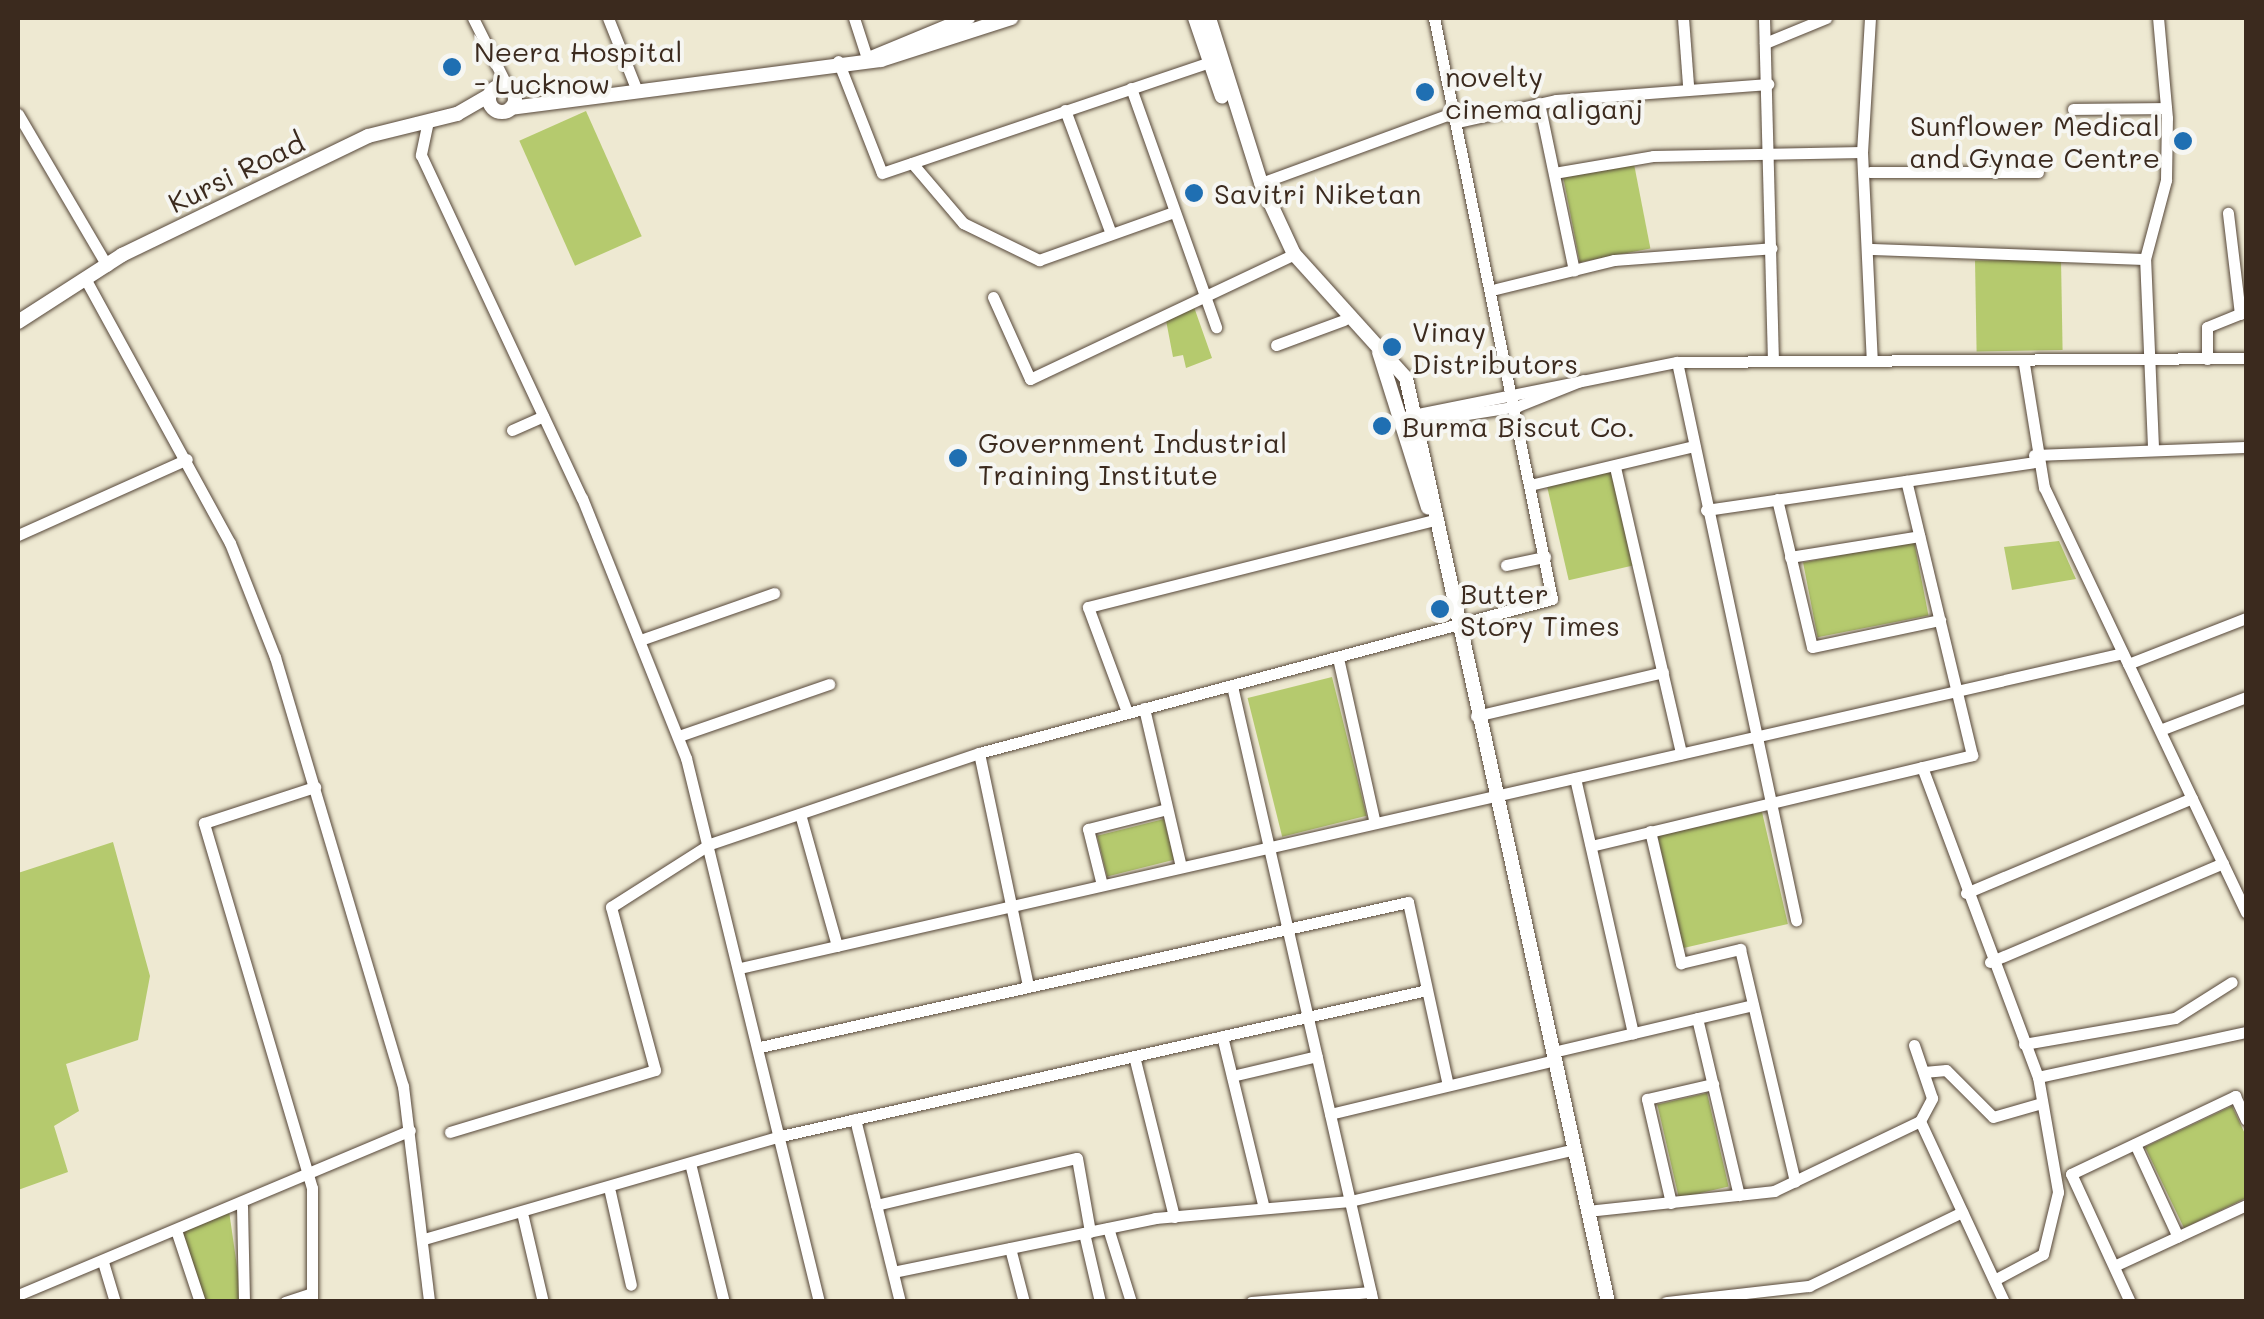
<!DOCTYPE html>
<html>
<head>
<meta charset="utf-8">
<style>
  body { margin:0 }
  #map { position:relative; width:2264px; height:1319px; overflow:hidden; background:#eee9d2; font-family:Mali,sans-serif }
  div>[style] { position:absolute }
  .green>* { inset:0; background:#b5ca6e; transform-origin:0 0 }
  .roads { filter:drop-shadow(0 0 2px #564739) drop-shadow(0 0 2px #564739) }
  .minor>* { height:11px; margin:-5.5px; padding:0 5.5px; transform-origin:5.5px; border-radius:5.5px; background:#fff }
  .major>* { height:14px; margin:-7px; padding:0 7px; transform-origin:7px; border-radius:7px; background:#fff }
  .major>.ring { margin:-7px; padding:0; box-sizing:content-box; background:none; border:14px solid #fff; border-radius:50% }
  .dots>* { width:28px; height:28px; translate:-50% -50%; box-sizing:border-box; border:5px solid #f6f6f2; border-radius:50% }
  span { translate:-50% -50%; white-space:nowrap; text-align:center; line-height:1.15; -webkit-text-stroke:8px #f6f6f2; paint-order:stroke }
  .poi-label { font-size:28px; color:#3b2a1e }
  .left { translate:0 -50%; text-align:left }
  .right { translate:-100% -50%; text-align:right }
  .street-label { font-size:28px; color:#3b2a1e }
  .frame { position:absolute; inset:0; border:20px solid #3b2a1e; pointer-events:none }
</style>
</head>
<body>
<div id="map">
  <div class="green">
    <div style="left:586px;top:111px;width:137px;height:73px;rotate:66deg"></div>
    <div style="left:1634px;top:164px;width:86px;height:72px;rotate:79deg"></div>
    <div style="left:2061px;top:259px;width:91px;height:86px;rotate:89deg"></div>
    <div style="clip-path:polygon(1194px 307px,1212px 358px,1186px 368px,1183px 355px,1173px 357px,1165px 315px)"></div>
    <div style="left:1611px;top:470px;width:98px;height:66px;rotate:77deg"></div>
    <div style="left:1914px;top:541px;width:76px;height:113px;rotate:79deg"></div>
    <div style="clip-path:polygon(2059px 541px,2076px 579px,2012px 590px,2004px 547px)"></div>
    <div style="left:1332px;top:677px;width:143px;height:87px;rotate:76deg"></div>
    <div style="left:1762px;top:812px;width:115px;height:107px;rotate:77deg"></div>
    <div style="left:1164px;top:819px;width:42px;height:69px;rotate:76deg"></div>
    <div style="clip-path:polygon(113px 842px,150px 976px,138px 1040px,66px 1064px,79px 1111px,54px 1126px,68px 1172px,18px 1190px,18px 873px)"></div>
    <div style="left:1707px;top:1093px;width:96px;height:51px;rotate:77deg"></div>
    <div style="clip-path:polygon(2232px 1106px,2246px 1136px,2246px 1198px,2184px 1228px,2145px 1147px)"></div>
    <div style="clip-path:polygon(229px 1211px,242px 1301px,200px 1301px,177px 1233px)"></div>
  </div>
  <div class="roads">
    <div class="minor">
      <div style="left:473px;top:18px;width:78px;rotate:63.4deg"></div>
      <div style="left:608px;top:18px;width:73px;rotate:68.3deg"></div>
      <div style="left:854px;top:18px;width:42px;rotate:72deg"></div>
      <div style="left:1683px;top:18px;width:67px;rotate:85.7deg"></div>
      <div style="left:1764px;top:18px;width:341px;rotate:88.5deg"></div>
      <div style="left:1870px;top:18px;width:134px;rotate:93.4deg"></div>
      <div style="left:1862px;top:152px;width:209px;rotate:87.3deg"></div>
      <div style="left:1765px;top:43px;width:66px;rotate:-22.3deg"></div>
      <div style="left:838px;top:61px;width:120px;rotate:68.6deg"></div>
      <div style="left:882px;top:173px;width:345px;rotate:-18.7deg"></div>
      <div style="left:1131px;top:88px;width:254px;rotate:70.4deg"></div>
      <div style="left:1539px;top:103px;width:171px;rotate:78.2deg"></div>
      <div style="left:2073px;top:109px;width:93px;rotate:-0.6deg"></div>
      <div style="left:1065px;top:110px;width:132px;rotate:69.6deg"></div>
      <div style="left:18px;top:114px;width:176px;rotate:59.6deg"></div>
      <div style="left:428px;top:121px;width:35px;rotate:102deg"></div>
      <div style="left:421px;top:155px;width:379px;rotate:64.9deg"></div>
      <div style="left:582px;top:498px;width:280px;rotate:68.2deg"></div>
      <div style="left:686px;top:758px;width:560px;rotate:76.26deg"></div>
      <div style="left:1458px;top:122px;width:100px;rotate:-12.7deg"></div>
      <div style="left:1556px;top:100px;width:213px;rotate:-4.3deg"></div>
      <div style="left:912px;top:163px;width:79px;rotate:49.6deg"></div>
      <div style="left:963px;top:223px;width:85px;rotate:26deg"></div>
      <div style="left:1039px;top:260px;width:143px;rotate:-19.6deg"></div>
      <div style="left:1870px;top:172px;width:168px"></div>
      <div style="left:1554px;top:173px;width:100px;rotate:-9.7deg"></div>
      <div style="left:1653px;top:156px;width:209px;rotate:-1.1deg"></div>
      <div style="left:1261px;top:183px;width:207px;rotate:-20.1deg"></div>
      <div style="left:1871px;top:249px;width:274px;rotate:2.1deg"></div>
      <div style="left:87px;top:282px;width:298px;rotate:61.3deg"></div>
      <div style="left:230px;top:543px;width:123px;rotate:68.5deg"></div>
      <div style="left:275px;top:657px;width:448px;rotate:73.4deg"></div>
      <div style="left:403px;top:1086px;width:218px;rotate:83.1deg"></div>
      <div style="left:1496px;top:289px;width:122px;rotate:-13.8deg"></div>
      <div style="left:1614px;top:260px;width:158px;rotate:-4.3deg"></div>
      <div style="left:993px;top:297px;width:90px;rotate:65.7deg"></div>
      <div style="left:1030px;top:379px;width:292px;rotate:-25.3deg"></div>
      <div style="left:1276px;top:345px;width:72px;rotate:-20.2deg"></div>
      <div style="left:2207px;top:359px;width:32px;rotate:-90deg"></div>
      <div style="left:2207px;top:327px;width:35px;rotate:-22deg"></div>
      <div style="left:2240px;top:314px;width:102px;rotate:-96.8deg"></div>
      <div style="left:1677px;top:362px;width:571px;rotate:77.96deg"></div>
      <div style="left:2024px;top:364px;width:125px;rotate:80.8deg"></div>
      <div style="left:2044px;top:487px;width:471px;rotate:64.6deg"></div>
      <div style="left:1408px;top:416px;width:274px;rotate:-11.4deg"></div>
      <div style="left:1677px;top:362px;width:569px;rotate:-0.4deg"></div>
      <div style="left:1410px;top:423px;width:109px;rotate:-8.9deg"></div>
      <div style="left:1518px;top:406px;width:70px;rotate:-21.8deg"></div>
      <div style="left:512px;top:430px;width:34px;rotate:-24deg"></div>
      <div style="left:2153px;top:447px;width:188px;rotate:-92.4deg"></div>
      <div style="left:2145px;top:259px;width:82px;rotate:-75.1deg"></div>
      <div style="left:2166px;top:180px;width:62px;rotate:-89.1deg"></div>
      <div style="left:2167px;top:118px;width:100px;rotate:-95.1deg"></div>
      <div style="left:2034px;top:455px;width:212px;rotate:-2.2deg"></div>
      <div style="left:1615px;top:467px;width:294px;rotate:77deg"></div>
      <div style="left:1530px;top:485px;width:169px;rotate:-13.4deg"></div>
      <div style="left:1777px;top:499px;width:152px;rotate:76.7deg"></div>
      <div style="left:1812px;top:647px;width:131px;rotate:-11.9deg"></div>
      <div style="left:1706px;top:510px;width:333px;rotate:-8.3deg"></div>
      <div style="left:18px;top:535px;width:185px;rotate:-24.2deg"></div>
      <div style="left:1790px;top:557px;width:131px;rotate:-9.2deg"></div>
      <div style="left:1506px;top:565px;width:40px;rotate:-12deg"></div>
      <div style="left:643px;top:639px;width:139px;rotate:-19.3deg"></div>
      <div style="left:1338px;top:658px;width:169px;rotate:77.4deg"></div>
      <div style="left:2128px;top:664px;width:127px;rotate:-21.3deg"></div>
      <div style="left:1232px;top:686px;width:632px;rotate:77.11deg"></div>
      <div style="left:1144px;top:708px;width:163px;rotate:76.9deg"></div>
      <div style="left:1127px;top:712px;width:112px;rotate:-110.4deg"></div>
      <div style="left:1088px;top:607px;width:354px;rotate:-14.1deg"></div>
      <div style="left:1476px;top:716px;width:192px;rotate:-13.2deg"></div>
      <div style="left:2160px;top:730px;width:92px;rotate:-21deg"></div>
      <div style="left:679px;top:736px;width:159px;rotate:-19.1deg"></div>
      <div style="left:979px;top:753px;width:238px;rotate:78.1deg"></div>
      <div style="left:1922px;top:767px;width:331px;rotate:69.5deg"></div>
      <div style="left:2038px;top:1077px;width:117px;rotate:80.1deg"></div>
      <div style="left:2058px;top:1192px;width:64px;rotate:103.6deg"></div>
      <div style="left:2043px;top:1254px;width:55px;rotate:152deg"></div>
      <div style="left:1575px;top:778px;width:262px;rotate:77.2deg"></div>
      <div style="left:800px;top:814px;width:137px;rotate:74.3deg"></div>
      <div style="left:1650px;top:831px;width:136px;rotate:76.8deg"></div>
      <div style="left:1681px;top:963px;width:61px;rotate:-13.3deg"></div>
      <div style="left:1740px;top:949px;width:239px;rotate:76.7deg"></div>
      <div style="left:1591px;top:846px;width:392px;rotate:-13.4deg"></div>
      <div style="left:1972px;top:755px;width:282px;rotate:-103.5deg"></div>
      <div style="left:1102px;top:885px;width:58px;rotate:-104deg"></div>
      <div style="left:1088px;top:829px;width:81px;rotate:-14.2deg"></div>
      <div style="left:1966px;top:893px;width:245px;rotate:-22.8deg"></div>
      <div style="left:1990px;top:962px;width:253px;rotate:-23deg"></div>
      <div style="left:740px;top:968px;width:1418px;rotate:-12.83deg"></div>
      <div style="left:1697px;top:1018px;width:182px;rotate:76.7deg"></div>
      <div style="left:1222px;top:1036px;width:177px;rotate:76.3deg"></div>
      <div style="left:2024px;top:1044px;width:153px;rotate:-9.8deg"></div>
      <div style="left:2175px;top:1018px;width:67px;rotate:-32.3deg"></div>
      <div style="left:760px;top:1047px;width:664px;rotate:-12.61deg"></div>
      <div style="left:1408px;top:902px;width:187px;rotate:77.7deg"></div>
      <div style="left:1553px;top:1052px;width:205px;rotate:-13.2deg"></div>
      <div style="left:1134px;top:1056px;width:166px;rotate:76deg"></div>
      <div style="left:1924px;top:1072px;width:22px;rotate:-5deg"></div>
      <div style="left:1946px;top:1070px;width:66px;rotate:45deg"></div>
      <div style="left:1993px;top:1117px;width:47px;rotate:-16.1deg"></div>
      <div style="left:1232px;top:1076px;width:87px;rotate:-13.2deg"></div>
      <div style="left:2038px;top:1077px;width:213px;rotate:-12.2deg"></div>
      <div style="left:1330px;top:1114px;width:231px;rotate:-13.5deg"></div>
      <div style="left:855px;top:1119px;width:188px;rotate:76.2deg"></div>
      <div style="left:1920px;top:1121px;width:200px;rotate:65.1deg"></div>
      <div style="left:450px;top:1132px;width:214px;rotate:-16.8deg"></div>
      <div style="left:655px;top:1070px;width:169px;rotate:-105.1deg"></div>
      <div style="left:611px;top:907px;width:117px;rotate:-32.5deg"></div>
      <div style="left:710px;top:844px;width:284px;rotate:-18.7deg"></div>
      <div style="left:979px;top:753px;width:593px;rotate:-15.04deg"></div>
      <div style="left:1552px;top:599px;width:593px;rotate:-101.48deg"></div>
      <div style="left:2135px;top:1144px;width:102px;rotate:65.2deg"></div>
      <div style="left:690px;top:1163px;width:143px;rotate:76.3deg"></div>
      <div style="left:610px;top:1192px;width:95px;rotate:77.3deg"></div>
      <div style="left:1671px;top:1203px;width:107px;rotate:-103deg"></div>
      <div style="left:1647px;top:1099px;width:68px;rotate:-12.8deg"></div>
      <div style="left:876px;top:1205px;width:206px;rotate:-13.2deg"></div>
      <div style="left:1077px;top:1158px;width:75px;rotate:80deg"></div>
      <div style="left:242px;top:1206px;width:96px;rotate:88.8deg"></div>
      <div style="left:1588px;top:1211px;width:187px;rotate:-6.1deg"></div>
      <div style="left:1774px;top:1191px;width:162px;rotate:-25.6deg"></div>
      <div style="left:1920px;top:1121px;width:26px;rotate:-62deg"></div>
      <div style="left:1932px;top:1098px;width:56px;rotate:-108.8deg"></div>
      <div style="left:523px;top:1217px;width:87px;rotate:76.8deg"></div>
      <div style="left:1108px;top:1228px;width:77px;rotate:72.7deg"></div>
      <div style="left:177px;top:1233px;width:73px;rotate:71.6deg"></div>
      <div style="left:1084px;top:1233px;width:71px;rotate:76.9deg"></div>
      <div style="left:424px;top:1239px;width:372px;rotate:-16.1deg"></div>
      <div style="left:781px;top:1136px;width:662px;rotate:-12.74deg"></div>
      <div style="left:1010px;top:1248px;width:56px;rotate:75.5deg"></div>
      <div style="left:103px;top:1262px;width:42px;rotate:73.3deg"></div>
      <div style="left:2114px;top:1266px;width:145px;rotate:-24.8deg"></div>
      <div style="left:893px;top:1272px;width:268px;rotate:-11.6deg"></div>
      <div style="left:1155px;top:1218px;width:196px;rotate:-5deg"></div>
      <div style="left:1350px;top:1201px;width:231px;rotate:-13deg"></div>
      <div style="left:18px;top:1295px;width:425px;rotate:-22.8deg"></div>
      <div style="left:285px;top:1302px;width:28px;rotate:-18deg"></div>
      <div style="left:312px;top:1302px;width:114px;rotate:-90deg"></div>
      <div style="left:312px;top:1188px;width:381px;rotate:-106.5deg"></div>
      <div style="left:204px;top:823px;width:117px;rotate:-18deg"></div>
      <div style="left:1251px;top:1302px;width:120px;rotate:-4.8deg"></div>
      <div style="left:1666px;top:1302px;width:144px;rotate:-6.4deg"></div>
      <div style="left:1809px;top:1286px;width:170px;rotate:-25.8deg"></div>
      <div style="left:2130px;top:1302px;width:141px;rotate:-114.7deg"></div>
      <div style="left:2071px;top:1174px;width:182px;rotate:-25.4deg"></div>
      <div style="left:2235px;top:1096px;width:26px;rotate:65deg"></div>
    </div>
    <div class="major">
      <div style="left:1195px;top:18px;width:83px;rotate:71.1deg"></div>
      <div style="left:1209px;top:18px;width:173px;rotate:72.5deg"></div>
      <div style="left:1261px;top:183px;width:78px;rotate:65.1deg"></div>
      <div style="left:1294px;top:254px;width:167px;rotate:47.9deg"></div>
      <div style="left:1406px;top:378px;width:946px;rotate:77.67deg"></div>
      <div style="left:871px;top:58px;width:105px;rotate:-22.4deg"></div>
      <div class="ring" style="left:489px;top:86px;width:12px;height:12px"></div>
      <div style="left:511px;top:108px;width:373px;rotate:-7.4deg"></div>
      <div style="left:881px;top:60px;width:137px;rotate:-17.9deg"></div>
      <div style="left:18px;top:322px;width:124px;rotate:-32.8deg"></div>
      <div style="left:122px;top:255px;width:273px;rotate:-25.8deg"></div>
      <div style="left:368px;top:136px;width:92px;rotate:-13.9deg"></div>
      <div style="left:457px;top:114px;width:38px;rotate:-30deg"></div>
      <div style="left:1379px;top:352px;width:163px;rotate:72.5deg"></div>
    </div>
  </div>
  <div class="dots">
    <div style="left:452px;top:67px;background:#1f6fb2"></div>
    <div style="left:1425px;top:92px;background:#1f6fb2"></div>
    <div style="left:2183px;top:141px;background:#1f6fb2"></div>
    <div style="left:1194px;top:193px;background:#1f6fb2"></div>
    <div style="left:1392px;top:347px;background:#1f6fb2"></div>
    <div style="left:1382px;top:426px;background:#1f6fb2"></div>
    <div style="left:958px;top:458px;background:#1f6fb2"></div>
    <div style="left:1440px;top:609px;background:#1f6fb2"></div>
  </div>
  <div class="poi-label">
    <span class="left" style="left:474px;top:67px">Neera Hospital<br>- Lucknow</span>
    <span class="left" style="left:1445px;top:92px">novelty<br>cinema aliganj</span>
    <span class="right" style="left:2160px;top:141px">Sunflower Medical<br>and Gynae Centre</span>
    <span class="left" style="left:1214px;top:193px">Savitri Niketan</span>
    <span class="left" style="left:1412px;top:347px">Vinay<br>Distributors</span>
    <span class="left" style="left:1402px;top:426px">Burma Biscut Co.</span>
    <span class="left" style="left:978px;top:458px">Government Industrial<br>Training Institute</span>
    <span class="left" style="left:1460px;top:609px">Butter<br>Story Times</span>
  </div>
  <div class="street-label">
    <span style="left:236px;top:172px;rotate:-26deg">Kursi Road</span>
  </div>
  <div class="frame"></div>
</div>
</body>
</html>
